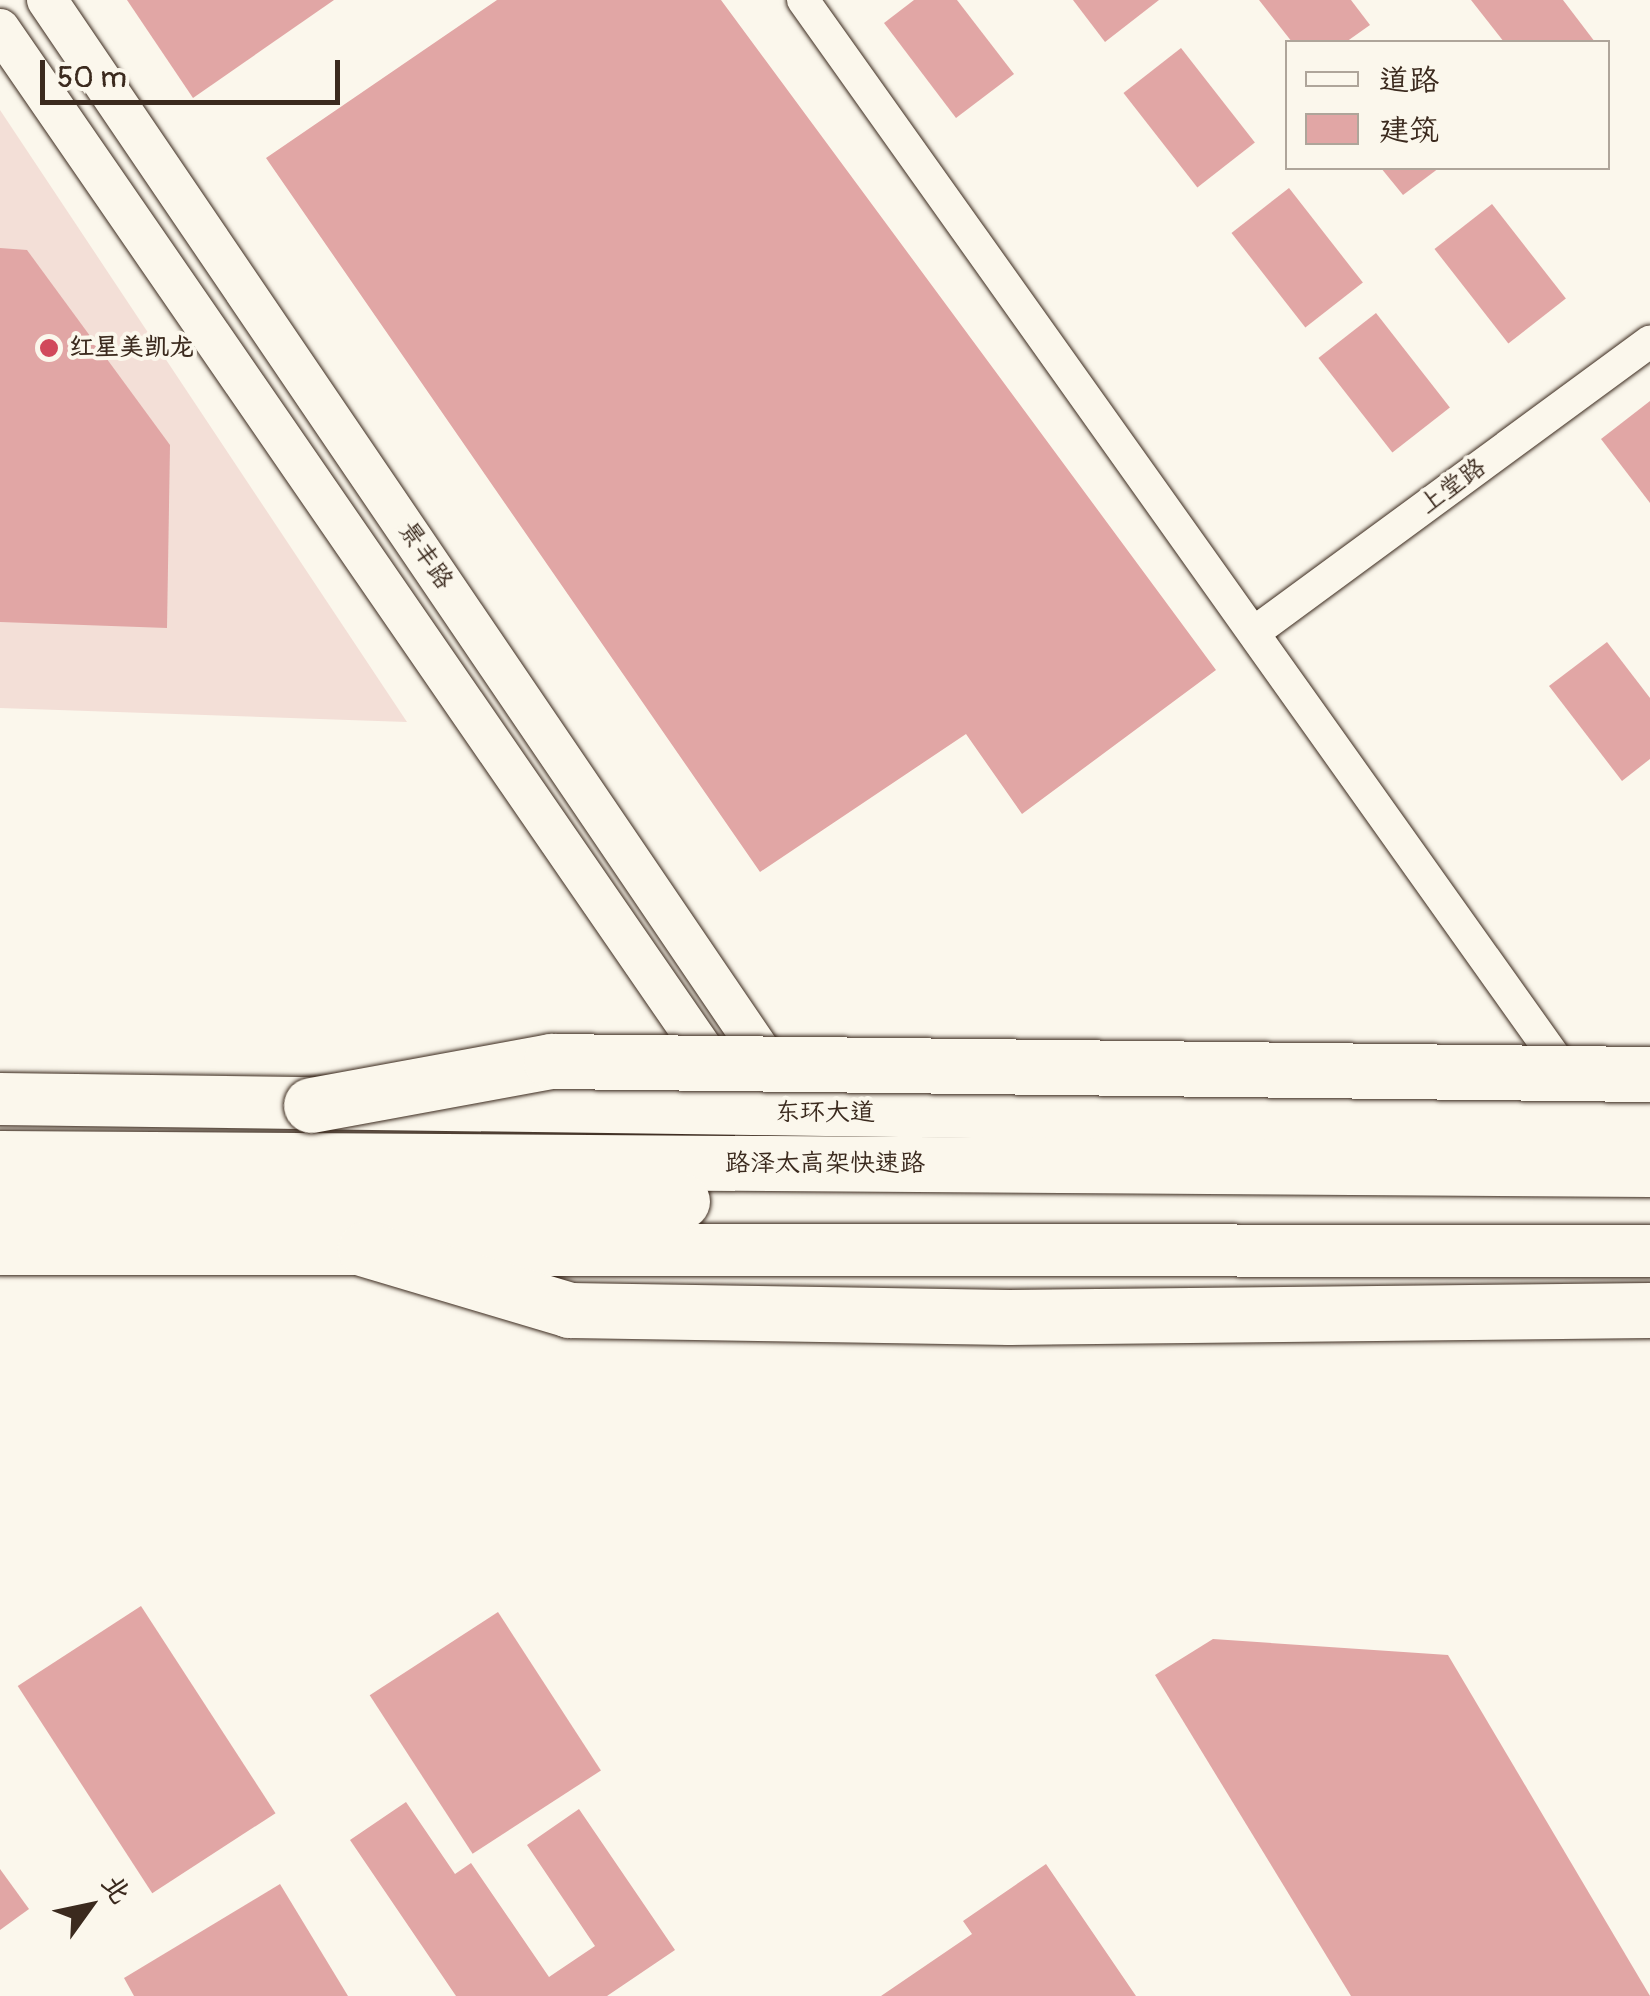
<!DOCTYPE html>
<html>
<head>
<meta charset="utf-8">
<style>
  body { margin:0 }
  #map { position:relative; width:1650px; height:1996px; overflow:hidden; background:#fbf7ec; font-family:Pangolin,"LXGW WenKai TC",sans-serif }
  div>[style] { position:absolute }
  .built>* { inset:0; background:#f3dfd7 }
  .building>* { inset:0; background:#e1a6a5; transform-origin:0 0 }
  .roads { filter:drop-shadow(0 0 2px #3b2a1e) drop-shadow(0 0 2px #3b2a1e) }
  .minor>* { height:32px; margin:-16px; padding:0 16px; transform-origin:16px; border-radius:16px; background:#fbf7ec }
  .tertiary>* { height:40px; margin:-20px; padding:0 20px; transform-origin:20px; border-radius:20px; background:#fbf7ec }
  .primary>* { height:52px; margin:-26px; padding:0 26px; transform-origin:26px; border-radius:26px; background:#fbf7ec }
  .trunk>* { height:55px; margin:-27.5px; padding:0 27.5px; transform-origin:27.5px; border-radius:27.5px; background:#fbf7ec }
  .bridges { filter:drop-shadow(0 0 2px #3b2a1e) drop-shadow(0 0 2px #3b2a1e) }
  .trunk-bridge>* { height:55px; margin:-27.5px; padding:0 27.5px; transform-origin:27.5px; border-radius:27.5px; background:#fbf7ec }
  .dots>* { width:28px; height:28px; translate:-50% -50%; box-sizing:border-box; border:5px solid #fbf7ec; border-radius:50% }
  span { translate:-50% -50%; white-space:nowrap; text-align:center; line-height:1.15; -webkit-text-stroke:8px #fbf7ec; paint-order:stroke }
  .poi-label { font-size:25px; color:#3b2a1e; font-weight:700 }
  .left { translate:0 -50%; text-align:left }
  .street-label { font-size:25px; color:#3b2a1e }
  .legend { position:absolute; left:1285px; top:40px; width:325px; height:130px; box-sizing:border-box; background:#fbf7ec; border:2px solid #aea59a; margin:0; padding:12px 18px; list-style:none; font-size:30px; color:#3b2a1e }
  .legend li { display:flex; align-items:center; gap:20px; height:50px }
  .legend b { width:50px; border:2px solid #aea59a }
  .north { position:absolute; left:40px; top:1856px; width:100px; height:100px; -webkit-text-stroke:8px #fbf7ec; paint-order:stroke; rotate:57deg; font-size:28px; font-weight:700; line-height:40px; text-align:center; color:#3b2a1e }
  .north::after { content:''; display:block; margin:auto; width:35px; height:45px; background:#3b2a1e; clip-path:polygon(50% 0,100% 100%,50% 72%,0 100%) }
  .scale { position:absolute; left:40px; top:60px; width:300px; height:45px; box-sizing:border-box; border:5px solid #3b2a1e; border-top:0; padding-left:12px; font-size:30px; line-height:35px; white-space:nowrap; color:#3b2a1e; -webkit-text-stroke:8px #fbf7ec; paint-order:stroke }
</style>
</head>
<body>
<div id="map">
  <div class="built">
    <div style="clip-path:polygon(0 110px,407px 722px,0 708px)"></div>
  </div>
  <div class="building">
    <div style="clip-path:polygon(127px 0,334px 0,193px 98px)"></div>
    <div style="clip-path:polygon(497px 0,721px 0,1216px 670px,1022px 814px,966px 734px,760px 872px,266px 158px)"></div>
    <div style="clip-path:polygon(914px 0,957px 0,1014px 74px,956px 118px,884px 23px)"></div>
    <div style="clip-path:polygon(1073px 0,1159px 0,1105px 42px)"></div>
    <div style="clip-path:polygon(1259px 0,1351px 0,1370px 25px,1346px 42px,1292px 42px)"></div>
    <div style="clip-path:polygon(1471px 0,1563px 0,1595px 42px,1504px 42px)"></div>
    <div style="left:1181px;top:48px;width:120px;height:73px;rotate:52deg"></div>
    <div style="clip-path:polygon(1381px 168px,1439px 168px,1403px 195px)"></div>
    <div style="left:1289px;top:188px;width:120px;height:73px;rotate:52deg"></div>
    <div style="left:1492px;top:204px;width:120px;height:73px;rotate:52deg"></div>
    <div style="clip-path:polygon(0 248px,27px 250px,170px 445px,167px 628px,0 622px)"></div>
    <div style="left:1376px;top:313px;width:120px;height:73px;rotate:52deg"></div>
    <div style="clip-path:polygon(1650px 401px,1650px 503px,1601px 439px)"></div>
    <div style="clip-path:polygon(1607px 642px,1650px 698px,1650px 759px,1622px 781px,1549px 686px)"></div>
    <div style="left:141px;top:1606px;width:247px;height:147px;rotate:57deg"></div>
    <div style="left:498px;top:1612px;width:189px;height:153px;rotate:57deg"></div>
    <div style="clip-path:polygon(1213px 1639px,1448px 1655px,1650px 1996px,1351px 1996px,1155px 1675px)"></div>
    <div style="clip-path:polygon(406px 1802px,455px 1874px,471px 1863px,549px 1977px,595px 1946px,527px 1845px,579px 1809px,675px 1950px,607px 1996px,456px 1996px,350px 1840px)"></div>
    <div style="clip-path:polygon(1046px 1864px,1136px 1996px,881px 1996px,972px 1934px,963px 1921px)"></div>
    <div style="clip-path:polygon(0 1869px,29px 1909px,0 1930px)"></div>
    <div style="clip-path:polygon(280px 1884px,348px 1996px,134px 1996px,124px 1978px)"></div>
  </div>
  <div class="roads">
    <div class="minor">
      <div style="left:803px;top:0;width:1325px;rotate:54.58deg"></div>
      <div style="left:1256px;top:631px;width:489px;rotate:-36.3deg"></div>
    </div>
    <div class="tertiary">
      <div style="left:47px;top:0;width:1305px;rotate:55.84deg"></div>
      <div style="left:0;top:29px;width:1276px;rotate:55.44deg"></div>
    </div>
    <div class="primary">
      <div style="left:0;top:1099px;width:1650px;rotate:0.76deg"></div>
      <div style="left:0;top:1249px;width:1650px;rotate:0.07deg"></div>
    </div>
    <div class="trunk">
      <div style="left:0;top:1158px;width:1650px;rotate:0.38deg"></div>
      <div style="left:0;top:1199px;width:682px;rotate:0.17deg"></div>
      <div style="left:365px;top:1249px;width:213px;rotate:16.6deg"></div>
      <div style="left:569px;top:1310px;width:440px;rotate:0.9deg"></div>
      <div style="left:1009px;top:1317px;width:641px;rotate:-0.63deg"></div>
    </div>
  </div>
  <div class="bridges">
    <div class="trunk-bridge">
      <div style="left:311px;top:1105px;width:244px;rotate:-10.4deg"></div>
      <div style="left:551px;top:1061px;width:1099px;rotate:0.68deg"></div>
    </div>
  </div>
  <div class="dots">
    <div style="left:49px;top:348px;background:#d1495b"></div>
  </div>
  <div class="poi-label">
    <span class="left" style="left:69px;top:348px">红星美凯龙</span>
  </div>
  <div class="street-label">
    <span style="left:1453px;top:487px;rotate:-36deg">上堂路</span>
    <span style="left:425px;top:556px;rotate:56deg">景丰路</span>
    <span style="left:825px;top:1113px">东环大道</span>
    <span style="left:825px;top:1164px">路泽太高架快速路</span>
  </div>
  <ul class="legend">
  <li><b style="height:12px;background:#fbf7ec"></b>道路</li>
  <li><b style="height:28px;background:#e1a6a5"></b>建筑</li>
  </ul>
  <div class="north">北</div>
  <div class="scale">50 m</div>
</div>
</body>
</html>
